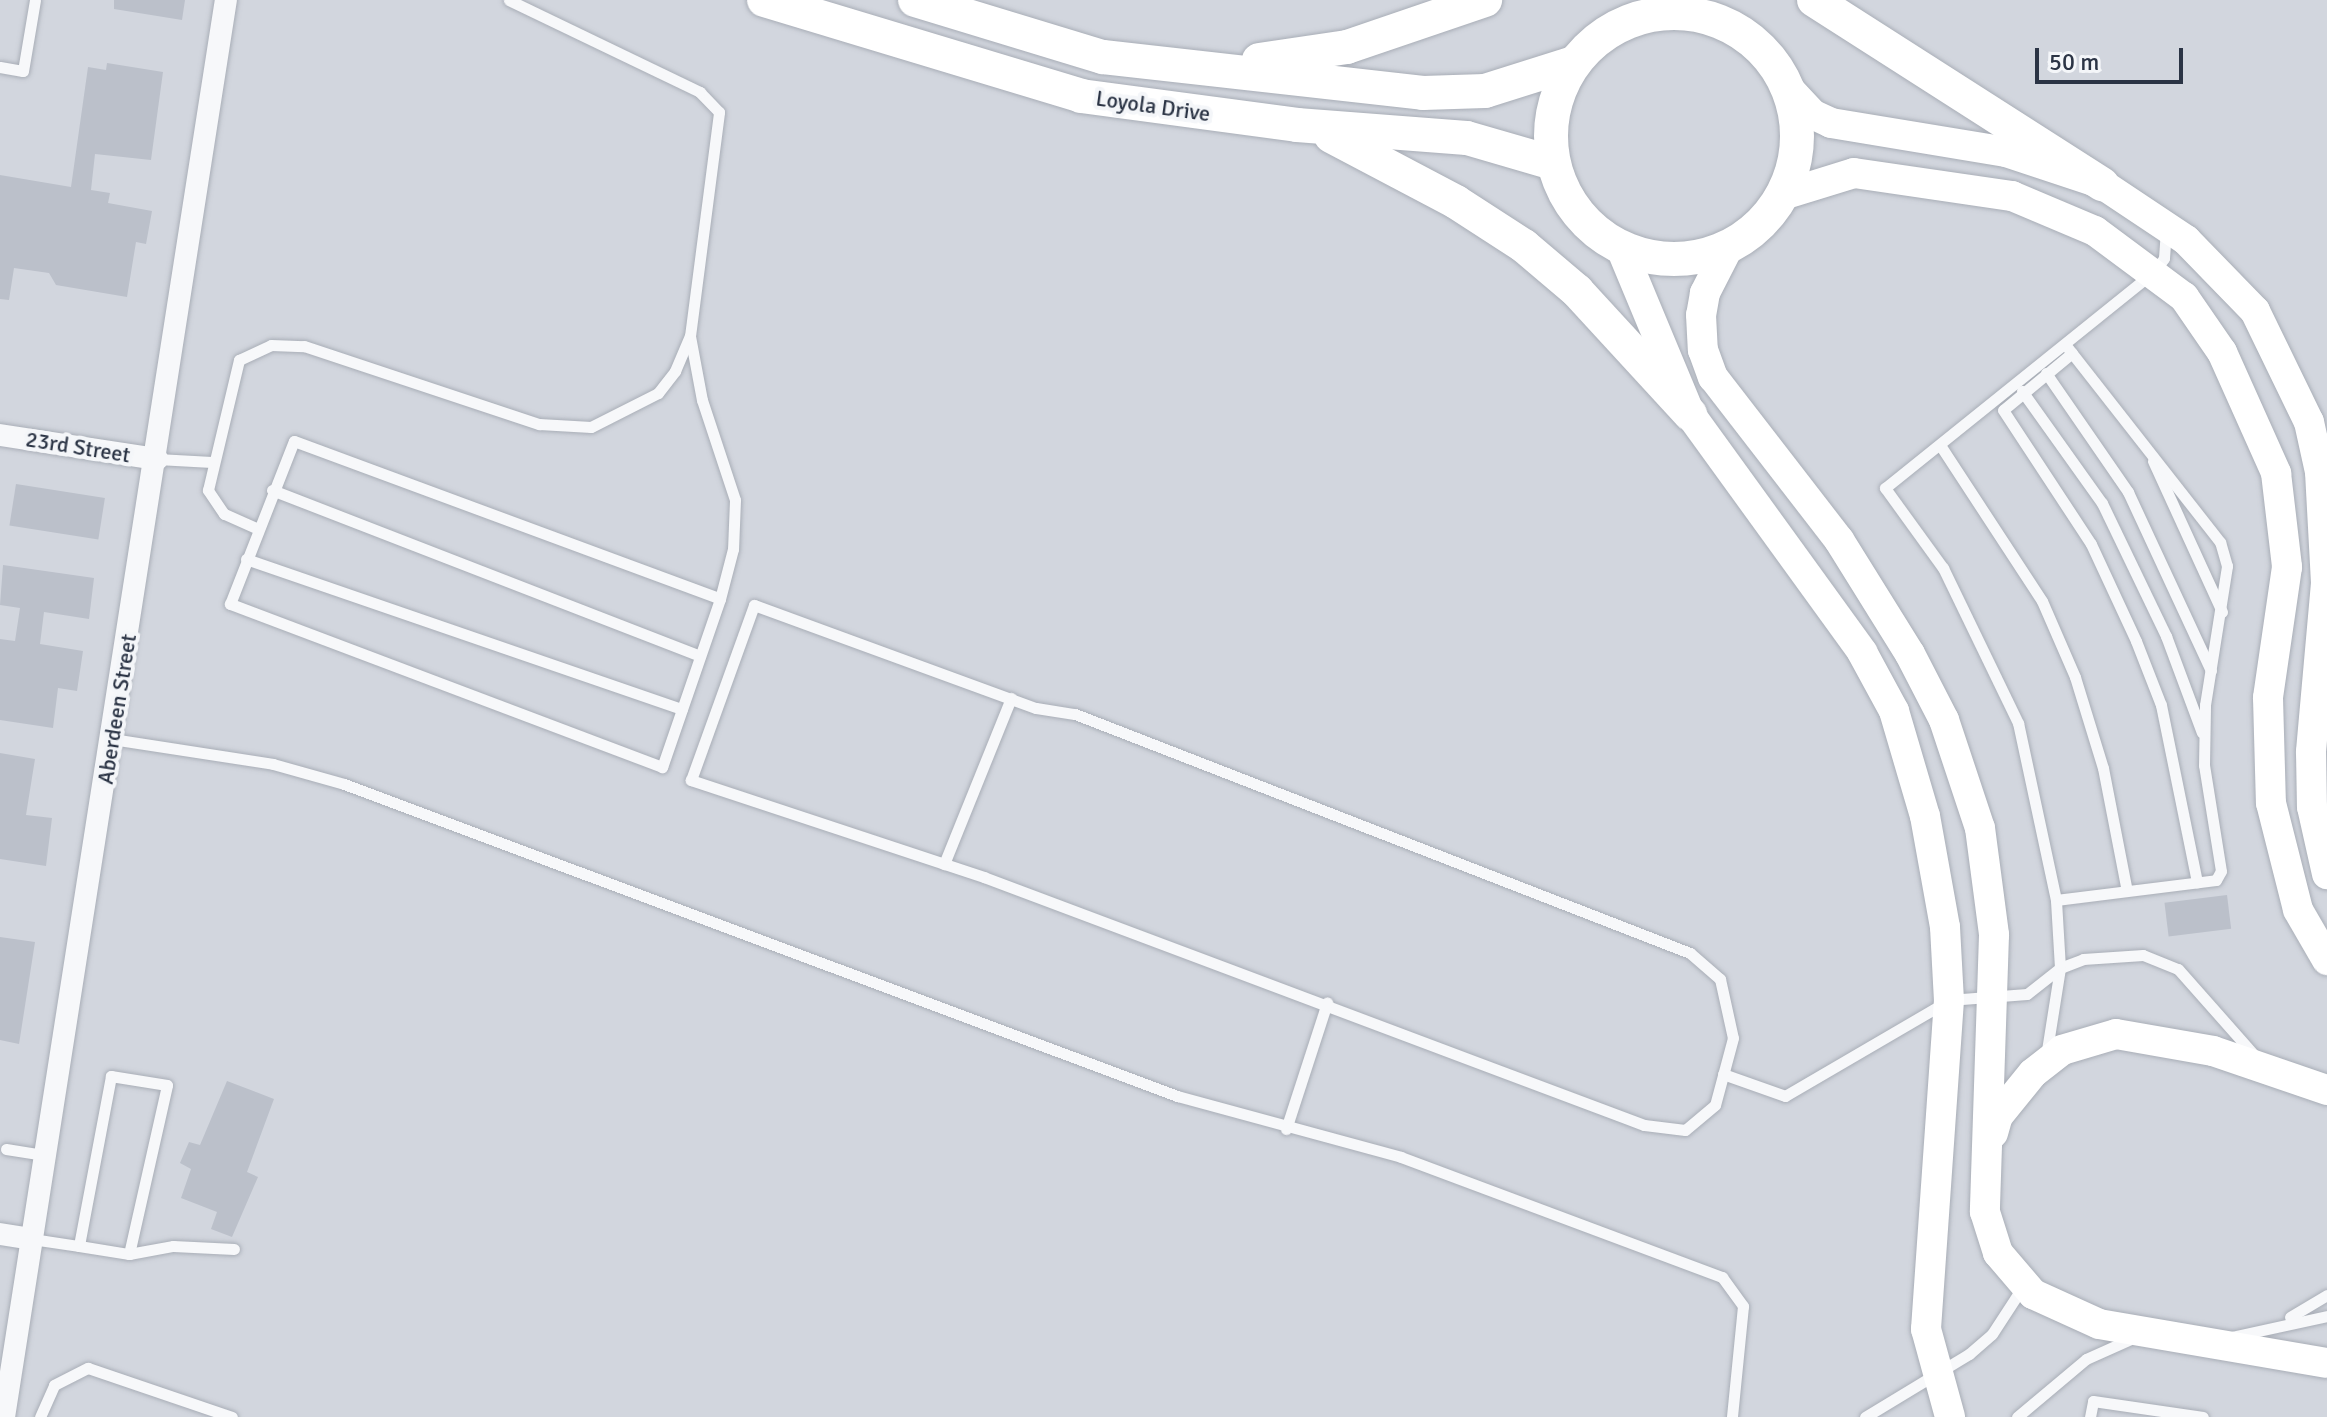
<!DOCTYPE html>
<html>
<head>
<meta charset="utf-8">
<style>
  body { margin:0 }
  #map { position:relative; width:2327px; height:1417px; overflow:hidden; background:#e4e7ec; font-family:Signika,sans-serif }
  div>[style] { position:absolute }
  .built>* { inset:0; background:#d2d6de; transform-origin:0 0 }
  .building>* { inset:0; background:#bbc0ca; transform-origin:0 0 }
  .roads { filter:drop-shadow(0 0 2px #a9aeb7) drop-shadow(0 0 2px #a9aeb7) }
  .service>* { height:11px; margin:-5.5px; padding:0 5.5px; transform-origin:5.5px; border-radius:5.5px; background:#f7f8fa }
  .minor>* { height:22px; margin:-11px; padding:0 11px; transform-origin:11px; border-radius:11px; background:#f7f8fa }
  .secondary>* { height:30px; margin:-15px; padding:0 15px; transform-origin:15px; border-radius:15px; background:#fff }
  .primary>* { height:34px; margin:-17px; padding:0 17px; transform-origin:17px; border-radius:17px; background:#fff }
  .primary>.ring { margin:-17px; padding:0; box-sizing:content-box; background:none; border:34px solid #fff; border-radius:50% }
  span { translate:-50% -50%; white-space:nowrap; text-align:center; line-height:1.15; -webkit-text-stroke:8px #f4f6f9; paint-order:stroke }
  .street-label { font-size:22px; color:#2b3445 }
  .scale { position:absolute; left:2035px; top:48px; width:148px; height:36px; box-sizing:border-box; border:4px solid #2b3445; border-top:0; padding-left:10px; font-size:24px; line-height:28px; white-space:nowrap; color:#2b3445; -webkit-text-stroke:6px #f4f6f9; paint-order:stroke }
</style>
</head>
<body>
<div id="map">
  <div class="built">
    <div style="left:0;top:0;width:2327px;height:1417px"></div>
  </div>
  <div class="building">
    <div style="clip-path:polygon(114px 0,185px 0,182px 20px,114px 9px)"></div>
    <div style="clip-path:polygon(107px 63px,163px 72px,151px 160px,95px 154px,91px 190px,110px 193px,108px 203px,152px 211px,146px 244px,136px 242px,127px 297px,56px 285px,49px 273px,14px 268px,9px 300px,0 299px,0 175px,71px 187px,88px 67px,106px 70px)"></div>
    <div style="left:16px;top:484px;width:90px;height:42px;rotate:9deg"></div>
    <div style="clip-path:polygon(3px 565px,94px 578px,89px 619px,44px 612px,40px 644px,83px 651px,77px 691px,58px 688px,53px 728px,0 720px,0 639px,15px 641px,20px 608px,0 605px)"></div>
    <div style="clip-path:polygon(0 753px,35px 759px,26px 815px,52px 818px,46px 866px,0 859px)"></div>
    <div style="left:2227px;top:895px;width:34px;height:63px;rotate:83deg"></div>
    <div style="clip-path:polygon(0 937px,35px 942px,19px 1044px,0 1040px)"></div>
    <div style="clip-path:polygon(227px 1081px,274px 1099px,247px 1172px,258px 1177px,232px 1237px,211px 1229px,217px 1212px,181px 1198px,191px 1169px,180px 1163px,189px 1142px,200px 1145px)"></div>
  </div>
  <div class="roads">
    <div class="service">
      <div style="left:0;top:67px;width:23px;rotate:10deg"></div>
      <div style="left:23px;top:71px;width:72px;rotate:-80.4deg"></div>
      <div style="left:690px;top:336px;width:65px;rotate:79.4deg"></div>
      <div style="left:702px;top:400px;width:105px;rotate:71.7deg"></div>
      <div style="left:735px;top:500px;width:49px;rotate:92.3deg"></div>
      <div style="left:733px;top:549px;width:52px;rotate:104.6deg"></div>
      <div style="left:720px;top:599px;width:178px;rotate:109deg"></div>
      <div style="left:662px;top:767px;width:462px;rotate:-159.3deg"></div>
      <div style="left:230px;top:604px;width:175px;rotate:-68.6deg"></div>
      <div style="left:294px;top:441px;width:454px;rotate:20.3deg"></div>
      <div style="left:2072px;top:353px;width:89px;rotate:140.4deg"></div>
      <div style="left:2003px;top:410px;width:160px;rotate:56.7deg"></div>
      <div style="left:2091px;top:544px;width:107px;rotate:65.1deg"></div>
      <div style="left:2136px;top:641px;width:69px;rotate:68.7deg"></div>
      <div style="left:2161px;top:705px;width:181px;rotate:78.5deg"></div>
      <div style="left:2046px;top:373px;width:145px;rotate:55.4deg"></div>
      <div style="left:2128px;top:492px;width:197px;rotate:65.1deg"></div>
      <div style="left:2022px;top:391px;width:138px;rotate:54.5deg"></div>
      <div style="left:2102px;top:503px;width:148px;rotate:64.3deg"></div>
      <div style="left:2166px;top:636px;width:103px;rotate:69.6deg"></div>
      <div style="left:1940px;top:445px;width:186px;rotate:56.8deg"></div>
      <div style="left:2042px;top:601px;width:83px;rotate:66.5deg"></div>
      <div style="left:2075px;top:677px;width:95px;rotate:72.9deg"></div>
      <div style="left:2103px;top:768px;width:125px;rotate:79deg"></div>
      <div style="left:157px;top:459px;width:55px;rotate:3.1deg"></div>
      <div style="left:2153px;top:461px;width:166px;rotate:65.4deg"></div>
      <div style="left:272px;top:490px;width:459px;rotate:21.2deg"></div>
      <div style="left:256px;top:528px;width:35px;rotate:-156deg"></div>
      <div style="left:224px;top:514px;width:29px;rotate:-124deg"></div>
      <div style="left:208px;top:490px;width:134px;rotate:-76.6deg"></div>
      <div style="left:239px;top:360px;width:35px;rotate:-25deg"></div>
      <div style="left:271px;top:345px;width:33px;rotate:2deg"></div>
      <div style="left:304px;top:346px;width:248px;rotate:18.4deg"></div>
      <div style="left:539px;top:424px;width:52px;rotate:3.3deg"></div>
      <div style="left:591px;top:427px;width:75px;rotate:-26.9deg"></div>
      <div style="left:658px;top:393px;width:28px;rotate:-52deg"></div>
      <div style="left:675px;top:371px;width:38px;rotate:-67deg"></div>
      <div style="left:690px;top:336px;width:226px;rotate:-82.6deg"></div>
      <div style="left:719px;top:112px;width:28px;rotate:-134deg"></div>
      <div style="left:700px;top:92px;width:212px;rotate:-154.3deg"></div>
      <div style="left:246px;top:559px;width:461px;rotate:19deg"></div>
      <div style="left:754px;top:605px;width:300px;rotate:20.1deg"></div>
      <div style="left:1036px;top:708px;width:39px;rotate:9deg"></div>
      <div style="left:1075px;top:714px;width:660px;rotate:21.24deg"></div>
      <div style="left:1690px;top:953px;width:40px;rotate:41deg"></div>
      <div style="left:1720px;top:979px;width:60px;rotate:77.6deg"></div>
      <div style="left:1733px;top:1038px;width:69px;rotate:105deg"></div>
      <div style="left:1715px;top:1105px;width:39px;rotate:140deg"></div>
      <div style="left:1685px;top:1130px;width:41px;rotate:-173deg"></div>
      <div style="left:1644px;top:1125px;width:705px;rotate:-159.41deg"></div>
      <div style="left:984px;top:877px;width:309px;rotate:-161.7deg"></div>
      <div style="left:691px;top:780px;width:186px;rotate:-70.2deg"></div>
      <div style="left:112px;top:739px;width:163px;rotate:8.8deg"></div>
      <div style="left:273px;top:764px;width:74px;rotate:15.7deg"></div>
      <div style="left:344px;top:784px;width:890px;rotate:20.53deg"></div>
      <div style="left:1177px;top:1096px;width:232px;rotate:15.2deg"></div>
      <div style="left:1401px;top:1157px;width:343px;rotate:20.5deg"></div>
      <div style="left:1722px;top:1277px;width:36px;rotate:54deg"></div>
      <div style="left:1743px;top:1306px;width:112px;rotate:95.7deg"></div>
      <div style="left:944px;top:864px;width:179px;rotate:-68deg"></div>
      <div style="left:2056px;top:900px;width:161px;rotate:-7.1deg"></div>
      <div style="left:2216px;top:880px;width:10px;rotate:-61deg"></div>
      <div style="left:2221px;top:871px;width:107px;rotate:-99.1deg"></div>
      <div style="left:2204px;top:765px;width:60px;rotate:-89deg"></div>
      <div style="left:2205px;top:705px;width:141px;rotate:-81deg"></div>
      <div style="left:2227px;top:566px;width:25px;rotate:-106deg"></div>
      <div style="left:2220px;top:542px;width:251px;rotate:-128.1deg"></div>
      <div style="left:2047px;top:1050px;width:83px;rotate:-81deg"></div>
      <div style="left:2060px;top:968px;width:25px;rotate:-21deg"></div>
      <div style="left:2083px;top:959px;width:60px;rotate:-3.8deg"></div>
      <div style="left:2143px;top:955px;width:38px;rotate:22deg"></div>
      <div style="left:2178px;top:969px;width:115px;rotate:48.5deg"></div>
      <div style="left:1723px;top:1074px;width:66px;rotate:19.5deg"></div>
      <div style="left:1785px;top:1096px;width:190px;rotate:-30.3deg"></div>
      <div style="left:1949px;top:1000px;width:78px;rotate:-4.4deg"></div>
      <div style="left:2027px;top:994px;width:42px;rotate:-38.2deg"></div>
      <div style="left:2060px;top:968px;width:68px;rotate:-93.4deg"></div>
      <div style="left:2056px;top:900px;width:181px;rotate:-102.1deg"></div>
      <div style="left:2018px;top:723px;width:172px;rotate:-115.8deg"></div>
      <div style="left:1943px;top:568px;width:99px;rotate:-125.9deg"></div>
      <div style="left:1885px;top:488px;width:345px;rotate:-38.8deg"></div>
      <div style="left:2154px;top:272px;width:17px;rotate:-54deg"></div>
      <div style="left:2164px;top:258px;width:27px;rotate:-86deg"></div>
      <div style="left:1286px;top:1129px;width:133px;rotate:-72deg"></div>
      <div style="left:6px;top:1149px;width:39px;rotate:9deg"></div>
      <div style="left:32px;top:1239px;width:48px;rotate:8.5deg"></div>
      <div style="left:79px;top:1246px;width:51px;rotate:9.1deg"></div>
      <div style="left:129px;top:1254px;width:173px;rotate:-77.3deg"></div>
      <div style="left:167px;top:1085px;width:57px;rotate:-170.9deg"></div>
      <div style="left:111px;top:1076px;width:173px;rotate:100.7deg"></div>
      <div style="left:129px;top:1254px;width:45px;rotate:-10.3deg"></div>
      <div style="left:173px;top:1246px;width:61px;rotate:2.8deg"></div>
      <div style="left:2290px;top:1317px;width:43px;rotate:-30.7deg"></div>
      <div style="left:2231px;top:1337px;width:98px;rotate:-12.3deg"></div>
      <div style="left:40px;top:1417px;width:35px;rotate:-66deg"></div>
      <div style="left:54px;top:1385px;width:38px;rotate:-27deg"></div>
      <div style="left:88px;top:1368px;width:152px;rotate:18.8deg"></div>
      <div style="left:1865px;top:1417px;width:122px;rotate:-31.2deg"></div>
      <div style="left:1969px;top:1354px;width:30px;rotate:-41deg"></div>
      <div style="left:1992px;top:1334px;width:59px;rotate:-56.9deg"></div>
      <div style="left:2017px;top:1417px;width:90px;rotate:-40deg"></div>
      <div style="left:2086px;top:1359px;width:49px;rotate:-24deg"></div>
      <div style="left:2090px;top:1417px;width:16px;rotate:-79deg"></div>
      <div style="left:2093px;top:1401px;width:111px;rotate:8.3deg"></div>
    </div>
    <div class="minor">
      <div style="left:0;top:435px;width:159px;rotate:8.7deg"></div>
      <div style="left:0;top:1234px;width:32px;rotate:9deg"></div>
      <div style="left:4px;top:1417px;width:1434px;rotate:-81.1deg"></div>
    </div>
    <div class="secondary">
      <div style="left:1788px;top:88px;width:35px;rotate:47deg"></div>
      <div style="left:1812px;top:114px;width:21px;rotate:25deg"></div>
      <div style="left:1831px;top:123px;width:177px;rotate:9.4deg"></div>
      <div style="left:2006px;top:152px;width:101px;rotate:18.4deg"></div>
      <div style="left:2102px;top:184px;width:101px;rotate:33.7deg"></div>
      <div style="left:2186px;top:240px;width:99px;rotate:45.8deg"></div>
      <div style="left:2255px;top:311px;width:123px;rotate:64.1deg"></div>
      <div style="left:2309px;top:422px;width:51px;rotate:77.6deg"></div>
      <div style="left:2320px;top:472px;width:111px;rotate:86.9deg"></div>
      <div style="left:2326px;top:583px;width:170px;rotate:95.1deg"></div>
      <div style="left:2311px;top:752px;width:55px;rotate:89deg"></div>
      <div style="left:2312px;top:807px;width:69px;rotate:77.4deg"></div>
      <div style="left:1783px;top:195px;width:74px;rotate:-17.2deg"></div>
      <div style="left:1854px;top:173px;width:160px;rotate:8.3deg"></div>
      <div style="left:2012px;top:196px;width:90px;rotate:22.9deg"></div>
      <div style="left:2095px;top:231px;width:111px;rotate:36.6deg"></div>
      <div style="left:2184px;top:297px;width:67px;rotate:55.4deg"></div>
      <div style="left:2222px;top:352px;width:133px;rotate:65.9deg"></div>
      <div style="left:2276px;top:473px;width:95px;rotate:83.3deg"></div>
      <div style="left:2287px;top:567px;width:132px;rotate:98.3deg"></div>
      <div style="left:2268px;top:698px;width:105px;rotate:88.4deg"></div>
      <div style="left:2271px;top:803px;width:110px;rotate:75.8deg"></div>
      <div style="left:2298px;top:910px;width:58px;rotate:59.9deg"></div>
      <div style="left:1729px;top:246px;width:53px;rotate:117.1deg"></div>
      <div style="left:1705px;top:293px;width:22px;rotate:100deg"></div>
      <div style="left:1701px;top:315px;width:35px;rotate:87deg"></div>
      <div style="left:1703px;top:350px;width:29px;rotate:70deg"></div>
      <div style="left:1713px;top:377px;width:206px;rotate:52.3deg"></div>
      <div style="left:1839px;top:540px;width:134px;rotate:58.1deg"></div>
      <div style="left:1910px;top:654px;width:74px;rotate:62.7deg"></div>
      <div style="left:1944px;top:720px;width:114px;rotate:71.6deg"></div>
      <div style="left:1980px;top:828px;width:108px;rotate:82.5deg"></div>
      <div style="left:1994px;top:935px;width:277px;rotate:91.9deg"></div>
      <div style="left:1985px;top:1212px;width:43px;rotate:72.4deg"></div>
      <div style="left:1998px;top:1253px;width:54px;rotate:49.5deg"></div>
      <div style="left:2033px;top:1294px;width:72px;rotate:24.4deg"></div>
      <div style="left:2099px;top:1324px;width:231px;rotate:9.7deg"></div>
      <div style="left:1621px;top:248px;width:180px;rotate:67.4deg"></div>
      <div style="left:1690px;top:414px;width:294px;rotate:54.1deg"></div>
      <div style="left:1862px;top:652px;width:67px;rotate:61.5deg"></div>
      <div style="left:1894px;top:711px;width:109px;rotate:73.6deg"></div>
      <div style="left:1925px;top:816px;width:113px;rotate:79.8deg"></div>
      <div style="left:1945px;top:927px;width:73px;rotate:86.9deg"></div>
      <div style="left:1949px;top:1000px;width:330px;rotate:94deg"></div>
      <div style="left:1926px;top:1329px;width:91px;rotate:74.7deg"></div>
      <div style="left:1993px;top:1133px;width:18px;rotate:-74deg"></div>
      <div style="left:1998px;top:1116px;width:55px;rotate:-50.9deg"></div>
      <div style="left:2033px;top:1073px;width:37px;rotate:-38deg"></div>
      <div style="left:2062px;top:1050px;width:56px;rotate:-16.5deg"></div>
      <div style="left:2116px;top:1034px;width:98px;rotate:9.9deg"></div>
      <div style="left:2213px;top:1051px;width:120px;rotate:18.9deg"></div>
    </div>
    <div class="primary">
      <div style="left:764px;top:0;width:331px;rotate:16.8deg"></div>
      <div style="left:1081px;top:96px;width:218px;rotate:7.6deg"></div>
      <div style="left:1297px;top:125px;width:170px;rotate:4.4deg"></div>
      <div style="left:1467px;top:138px;width:90px;rotate:16.2deg"></div>
      <div style="left:915px;top:0;width:196px;rotate:16.9deg"></div>
      <div style="left:1103px;top:57px;width:322px;rotate:6.4deg"></div>
      <div style="left:1423px;top:93px;width:62px;rotate:-1.8deg"></div>
      <div style="left:1485px;top:91px;width:93px;rotate:-17.5deg"></div>
      <div style="left:1814px;top:0;width:342px;rotate:32.6deg"></div>
      <div class="ring" style="left:1551px;top:13px;width:212px;height:212px"></div>
      <div style="left:1259px;top:60px;width:89px;rotate:-8.4deg"></div>
      <div style="left:1347px;top:47px;width:146px;rotate:-18.8deg"></div>
      <div style="left:1331px;top:136px;width:141px;rotate:27.8deg"></div>
      <div style="left:1456px;top:202px;width:81px;rotate:32.9deg"></div>
      <div style="left:1524px;top:246px;width:70px;rotate:40.3deg"></div>
      <div style="left:1577px;top:291px;width:167px;rotate:47.4deg"></div>
    </div>
  </div>
  <div class="street-label">
    <span style="left:1153px;top:106px;rotate:8deg">Loyola Drive</span>
    <span style="left:78px;top:447px;rotate:9deg">23rd Street</span>
    <span style="left:117px;top:709px;rotate:-81deg">Aberdeen Street</span>
  </div>
  <div class="scale">50 m</div>
</div>
</body>
</html>
